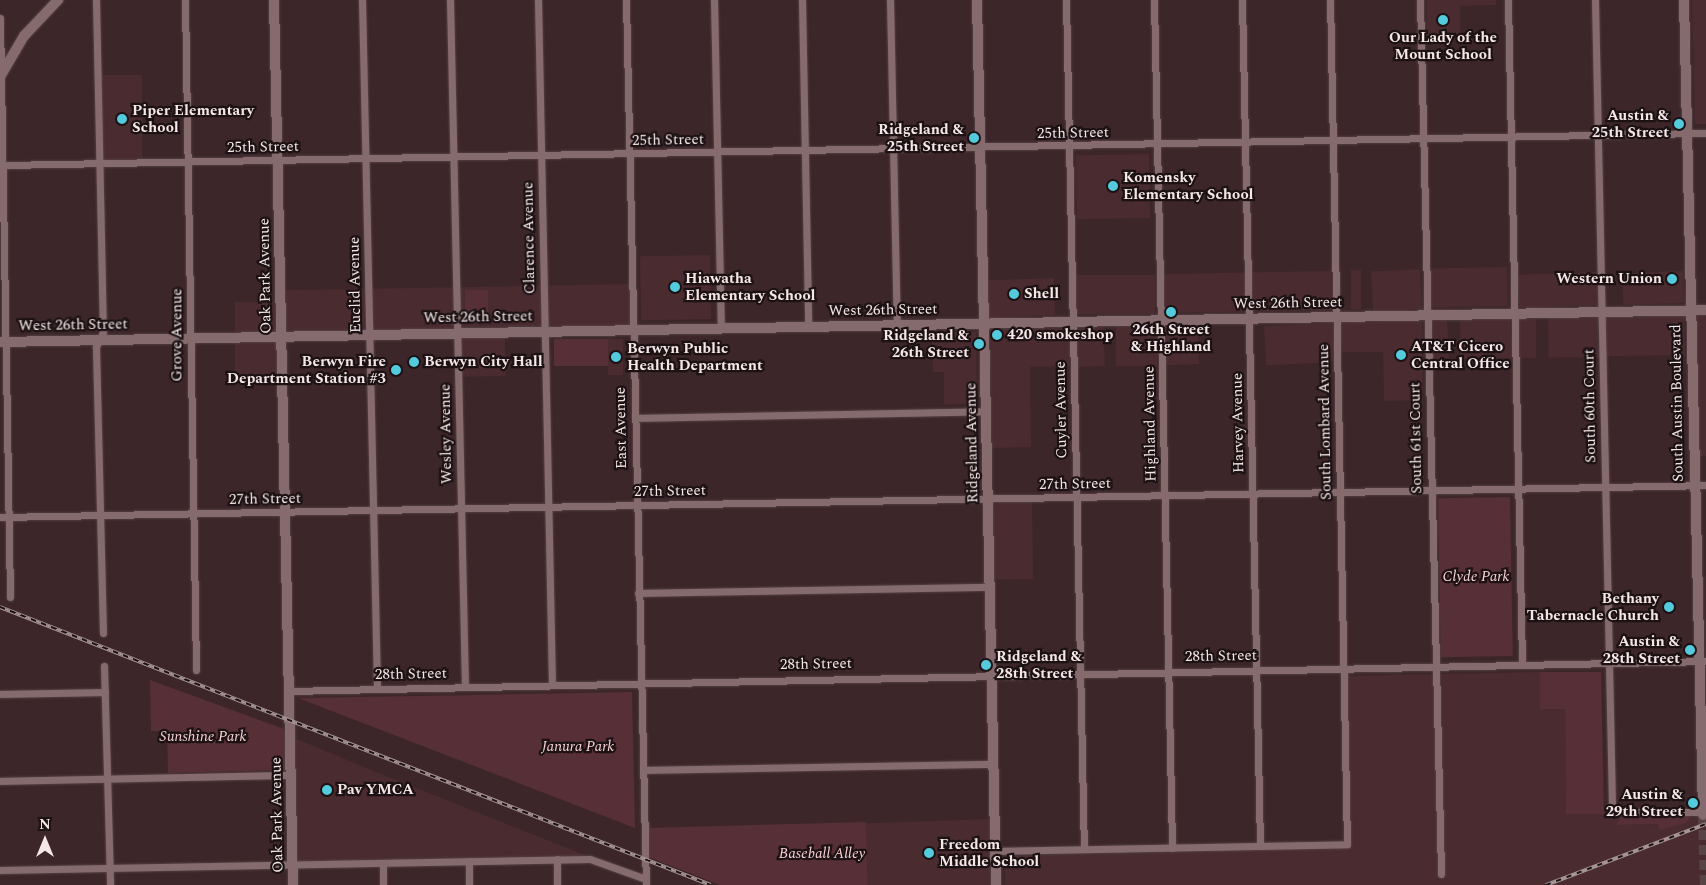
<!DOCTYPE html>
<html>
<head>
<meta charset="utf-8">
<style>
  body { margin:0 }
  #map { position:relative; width:1706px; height:885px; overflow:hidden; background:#3c2629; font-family:Spectral,serif }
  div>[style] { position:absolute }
  .built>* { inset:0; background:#492b30; transform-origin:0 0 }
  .green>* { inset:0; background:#572f36; transform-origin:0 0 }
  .secondary-tunnel>* { height:10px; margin-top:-5px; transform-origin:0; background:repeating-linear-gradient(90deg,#584346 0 10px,transparent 0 15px) }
  .roads { filter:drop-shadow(0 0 1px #554245) drop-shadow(0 0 1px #554245) }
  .street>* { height:7px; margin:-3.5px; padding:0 3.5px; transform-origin:3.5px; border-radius:3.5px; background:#856b6e }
  .secondary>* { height:10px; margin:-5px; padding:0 5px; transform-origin:5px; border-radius:5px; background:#856b6e }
  .rail>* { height:4px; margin-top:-2px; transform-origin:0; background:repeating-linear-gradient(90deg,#1c1213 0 5.5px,#a49295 0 11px); box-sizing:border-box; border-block:1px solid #a49295 }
  .dots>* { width:14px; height:14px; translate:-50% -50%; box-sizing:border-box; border:2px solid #1c1213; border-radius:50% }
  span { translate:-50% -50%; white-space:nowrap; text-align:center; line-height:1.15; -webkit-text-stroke:4.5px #1c1213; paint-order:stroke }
  .poi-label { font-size:15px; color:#f5e6e8; font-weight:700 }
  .left { translate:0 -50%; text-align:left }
  .right { translate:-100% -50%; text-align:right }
  .street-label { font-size:15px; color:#f5e6e8 }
  .park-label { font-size:15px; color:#f7d1d6; font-style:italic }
  .north { position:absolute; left:20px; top:815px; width:50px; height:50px; -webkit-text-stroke:4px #1c1213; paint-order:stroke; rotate:0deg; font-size:14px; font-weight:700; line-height:20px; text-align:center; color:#f5e6e8 }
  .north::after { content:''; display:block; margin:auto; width:18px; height:22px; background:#f5e6e8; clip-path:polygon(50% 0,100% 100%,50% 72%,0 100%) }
</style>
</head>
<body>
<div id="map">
  <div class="built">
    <div style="clip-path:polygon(1427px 0,1496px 0,1496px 5px,1460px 6px,1460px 34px,1427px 35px)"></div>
    <div style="clip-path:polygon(1692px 0,1706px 0,1706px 124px,1695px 124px)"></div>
    <div style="left:100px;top:75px;width:42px;height:88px"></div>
    <div style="left:1149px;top:154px;width:64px;height:73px;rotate:89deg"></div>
    <div style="left:710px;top:255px;width:64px;height:70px;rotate:89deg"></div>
    <div style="left:1507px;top:267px;width:39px;height:79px;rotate:89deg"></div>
    <div style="left:1420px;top:269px;width:40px;height:49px;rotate:87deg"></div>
    <div style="left:1351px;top:270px;width:10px;height:39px"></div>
    <div style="left:1331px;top:271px;width:39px;height:167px;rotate:89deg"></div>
    <div style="left:1683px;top:271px;width:32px;height:61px;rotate:88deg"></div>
    <div style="left:1597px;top:272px;width:33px;height:79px;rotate:88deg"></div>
    <div style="left:1155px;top:275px;width:39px;height:80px;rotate:90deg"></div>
    <div style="left:1054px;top:278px;width:37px;height:66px;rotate:88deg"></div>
    <div style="left:632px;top:284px;width:45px;height:351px;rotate:89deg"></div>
    <div style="left:235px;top:302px;width:45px;height:77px"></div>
    <div style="left:1684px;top:316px;width:39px;height:78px;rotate:89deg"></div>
    <div style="clip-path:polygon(1695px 316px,1706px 316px,1706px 456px,1698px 456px)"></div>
    <div style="left:1598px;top:318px;width:39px;height:50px;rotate:89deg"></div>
    <div style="left:1510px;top:319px;width:39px;height:50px;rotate:89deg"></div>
    <div style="left:1518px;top:319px;width:18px;height:39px"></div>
    <div style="left:1447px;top:320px;width:40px;height:16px;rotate:87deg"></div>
    <div style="clip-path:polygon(1422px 321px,1423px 400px,1384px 401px,1383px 352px,1342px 352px,1341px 323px)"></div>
    <div style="left:1333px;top:323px;width:39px;height:69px;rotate:87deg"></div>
    <div style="left:1198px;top:326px;width:38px;height:34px;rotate:88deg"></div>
    <div style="left:1103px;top:327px;width:39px;height:27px;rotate:87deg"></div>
    <div style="left:1116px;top:327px;width:41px;height:39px"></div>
    <div style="clip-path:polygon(1069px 328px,1070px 366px,1030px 367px,1031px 447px,992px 448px,990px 329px)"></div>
    <div style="clip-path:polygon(932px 332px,976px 332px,977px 404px,944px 404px,944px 372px,933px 372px)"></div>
    <div style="left:505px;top:337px;width:39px;height:45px;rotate:89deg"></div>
    <div style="left:608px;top:339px;width:15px;height:36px"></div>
    <div style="left:1032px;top:501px;width:78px;height:39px;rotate:89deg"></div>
    <div style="clip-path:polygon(1540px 672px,1540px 709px,1565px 709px,1566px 814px,1604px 814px,1621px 817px,1615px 825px,1658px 824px,1659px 829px,1706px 813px,1706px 885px,1005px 885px,1005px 856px,1349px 848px,1345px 676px)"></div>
    <div style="clip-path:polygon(292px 737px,376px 772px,590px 857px,294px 863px)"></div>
    <div style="left:990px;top:819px;width:66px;height:124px;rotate:88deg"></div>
  </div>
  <div class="green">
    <div style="left:488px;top:290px;width:33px;height:23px;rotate:90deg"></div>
    <div style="left:554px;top:339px;width:54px;height:27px"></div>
    <div style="left:1510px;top:497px;width:159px;height:72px;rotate:89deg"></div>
    <div style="clip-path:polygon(1540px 672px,1601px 672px,1604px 814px,1566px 814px,1565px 709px,1540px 709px)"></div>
    <div style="clip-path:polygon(150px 680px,284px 729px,285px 770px,168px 773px,167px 731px,151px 731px)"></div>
    <div style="clip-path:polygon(632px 692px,635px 828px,298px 698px,475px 695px)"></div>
    <div style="clip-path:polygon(1691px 816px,1686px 823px,1659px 830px,1658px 824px,1615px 825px,1621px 817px)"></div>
    <div style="clip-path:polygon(866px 822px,868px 885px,720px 885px,648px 857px,647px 828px)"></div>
  </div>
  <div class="secondary-tunnel">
    <div style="left:1703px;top:815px;width:70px;rotate:88.4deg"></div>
  </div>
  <div class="roads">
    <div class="street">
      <div style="left:96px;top:0;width:332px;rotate:88.8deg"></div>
      <div style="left:103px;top:332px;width:17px;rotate:115deg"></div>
      <div style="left:96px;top:347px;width:286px;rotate:88.6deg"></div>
      <div style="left:185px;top:0;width:670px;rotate:89.06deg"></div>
      <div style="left:362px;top:0;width:689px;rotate:88.75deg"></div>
      <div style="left:450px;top:0;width:687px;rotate:88.75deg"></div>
      <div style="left:538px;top:0;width:685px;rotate:88.83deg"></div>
      <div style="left:626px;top:0;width:885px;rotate:88.71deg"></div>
      <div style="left:714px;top:0;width:328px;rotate:88.8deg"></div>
      <div style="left:802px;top:0;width:326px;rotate:88.9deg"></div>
      <div style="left:890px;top:0;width:325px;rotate:88.8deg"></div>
      <div style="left:1066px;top:0;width:849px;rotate:88.79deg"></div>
      <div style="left:1154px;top:0;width:848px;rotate:88.78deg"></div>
      <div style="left:1242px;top:0;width:846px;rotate:88.78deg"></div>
      <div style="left:1420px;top:0;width:874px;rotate:88.62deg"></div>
      <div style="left:1508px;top:0;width:664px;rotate:88.79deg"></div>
      <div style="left:1595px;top:0;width:808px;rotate:88.79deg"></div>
      <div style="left:1612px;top:808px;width:4px;rotate:63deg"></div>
      <div style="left:1614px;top:812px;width:83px"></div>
      <div style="left:0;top:18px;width:579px;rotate:89.01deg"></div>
      <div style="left:4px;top:165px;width:1702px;rotate:-1.08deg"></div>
      <div style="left:635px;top:418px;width:351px;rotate:-1.1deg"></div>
      <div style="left:0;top:517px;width:1706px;rotate:-1.07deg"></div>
      <div style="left:638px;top:593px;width:352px;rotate:-1deg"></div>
      <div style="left:104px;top:666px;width:219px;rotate:88.4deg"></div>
      <div style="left:289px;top:691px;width:1417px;rotate:-1.21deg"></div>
      <div style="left:0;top:694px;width:105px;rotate:-1.1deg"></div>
      <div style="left:643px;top:770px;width:351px;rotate:-1deg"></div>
      <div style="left:0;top:781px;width:291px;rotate:-1.2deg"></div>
      <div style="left:995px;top:851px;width:352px;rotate:-1.1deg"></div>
      <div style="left:1347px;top:844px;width:844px;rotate:-91.15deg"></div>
      <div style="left:557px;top:859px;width:26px;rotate:90deg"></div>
      <div style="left:469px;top:861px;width:24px;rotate:90deg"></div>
      <div style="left:383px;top:863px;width:22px;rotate:90deg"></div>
      <div style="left:0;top:870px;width:590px;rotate:-1.07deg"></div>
      <div style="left:590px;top:859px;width:59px;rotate:19.7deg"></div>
    </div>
    <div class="secondary">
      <div style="left:274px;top:0;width:885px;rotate:88.77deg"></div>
      <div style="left:977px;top:0;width:885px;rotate:88.77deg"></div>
      <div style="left:1684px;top:0;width:815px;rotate:88.66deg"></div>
      <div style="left:0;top:77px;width:48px;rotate:-59.7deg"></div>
      <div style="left:24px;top:36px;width:50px;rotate:-46.6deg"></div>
      <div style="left:0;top:342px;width:1706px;rotate:-1.07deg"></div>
    </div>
  </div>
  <div class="rail">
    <div style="left:0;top:607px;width:763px;rotate:21.36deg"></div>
    <div style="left:1546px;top:885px;width:171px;rotate:-20.9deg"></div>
  </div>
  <div class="dots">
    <div style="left:1443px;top:20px;background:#54cadd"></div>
    <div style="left:122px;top:119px;background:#54cadd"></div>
    <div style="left:1679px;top:124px;background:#54cadd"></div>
    <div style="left:974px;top:138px;background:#54cadd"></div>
    <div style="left:1113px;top:186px;background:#54cadd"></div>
    <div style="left:1672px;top:279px;background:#54cadd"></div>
    <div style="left:675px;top:287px;background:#54cadd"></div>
    <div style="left:1014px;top:294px;background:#54cadd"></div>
    <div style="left:1171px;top:312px;background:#54cadd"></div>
    <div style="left:997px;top:335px;background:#54cadd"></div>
    <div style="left:979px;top:344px;background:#54cadd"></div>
    <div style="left:1401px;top:355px;background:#54cadd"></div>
    <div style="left:616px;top:357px;background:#54cadd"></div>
    <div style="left:414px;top:362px;background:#54cadd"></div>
    <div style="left:396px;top:370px;background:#54cadd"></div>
    <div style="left:1669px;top:607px;background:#54cadd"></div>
    <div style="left:1690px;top:650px;background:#54cadd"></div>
    <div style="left:986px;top:665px;background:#54cadd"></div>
    <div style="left:327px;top:790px;background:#54cadd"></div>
    <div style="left:1693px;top:803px;background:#54cadd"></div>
    <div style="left:929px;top:853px;background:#54cadd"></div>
  </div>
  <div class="poi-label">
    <span style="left:1443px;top:46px">Our Lady of the<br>Mount School</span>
    <span class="left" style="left:132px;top:119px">Piper Elementary<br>School</span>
    <span class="right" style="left:1669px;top:124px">Austin &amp;<br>25th Street</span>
    <span class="right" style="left:964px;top:138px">Ridgeland &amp;<br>25th Street</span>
    <span class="left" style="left:1123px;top:186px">Komensky<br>Elementary School</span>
    <span class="left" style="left:685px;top:287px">Hiawatha<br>Elementary School</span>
    <span class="right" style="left:1662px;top:279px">Western Union</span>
    <span class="left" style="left:1024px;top:294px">Shell</span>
    <span style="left:1171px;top:338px">26th Street<br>&amp; Highland</span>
    <span class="right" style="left:969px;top:344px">Ridgeland &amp;<br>26th Street</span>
    <span class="left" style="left:1007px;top:335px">420 smokeshop</span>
    <span class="left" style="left:1411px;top:355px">AT&amp;T Cicero<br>Central Office</span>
    <span class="left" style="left:627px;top:357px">Berwyn Public<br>Health Department</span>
    <span class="right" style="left:386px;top:370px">Berwyn Fire<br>Department Station #3</span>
    <span class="left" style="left:424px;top:362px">Berwyn City Hall</span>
    <span class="right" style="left:1659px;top:607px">Bethany<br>Tabernacle Church</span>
    <span class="right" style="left:1680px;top:650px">Austin &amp;<br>28th Street</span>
    <span class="left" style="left:996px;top:665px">Ridgeland &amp;<br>28th Street</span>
    <span class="left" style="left:337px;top:790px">Pav YMCA</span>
    <span class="right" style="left:1683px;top:803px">Austin &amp;<br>29th Street</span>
    <span class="left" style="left:939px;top:853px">Freedom<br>Middle School</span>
  </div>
  <div class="street-label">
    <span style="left:1073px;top:133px;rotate:-1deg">25th Street</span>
    <span style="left:668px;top:140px;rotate:-1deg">25th Street</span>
    <span style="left:263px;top:147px;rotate:-1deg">25th Street</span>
    <span style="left:529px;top:238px;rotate:-91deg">Clarence Avenue</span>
    <span style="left:265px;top:276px;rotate:-91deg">Oak Park Avenue</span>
    <span style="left:355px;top:285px;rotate:-91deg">Euclid Avenue</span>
    <span style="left:1288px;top:303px;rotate:-1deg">West 26th Street</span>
    <span style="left:883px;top:310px;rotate:-1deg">West 26th Street</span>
    <span style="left:478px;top:317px;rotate:-1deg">West 26th Street</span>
    <span style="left:73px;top:325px;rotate:-1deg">West 26th Street</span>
    <span style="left:177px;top:335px;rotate:-90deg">Grove Avenue</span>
    <span style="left:1677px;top:403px;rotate:-91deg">South Austin Boulevard</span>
    <span style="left:1590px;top:406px;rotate:-91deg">South 60th Court</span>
    <span style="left:1061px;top:410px;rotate:-91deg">Cuyler Avenue</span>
    <span style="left:1325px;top:422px;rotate:-91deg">South Lombard Avenue</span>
    <span style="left:1238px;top:423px;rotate:-91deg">Harvey Avenue</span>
    <span style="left:1150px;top:424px;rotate:-91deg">Highland Avenue</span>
    <span style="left:621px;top:428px;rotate:-91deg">East Avenue</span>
    <span style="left:446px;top:434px;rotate:-91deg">Wesley Avenue</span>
    <span style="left:1416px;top:438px;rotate:-91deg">South 61st Court</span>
    <span style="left:972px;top:443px;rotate:-91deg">Ridgeland Avenue</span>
    <span style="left:1075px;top:484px;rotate:-1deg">27th Street</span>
    <span style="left:670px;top:491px;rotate:-1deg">27th Street</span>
    <span style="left:265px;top:499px;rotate:-1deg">27th Street</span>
    <span style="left:1221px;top:656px;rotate:-1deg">28th Street</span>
    <span style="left:816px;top:664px;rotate:-1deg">28th Street</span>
    <span style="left:411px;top:674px;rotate:-1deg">28th Street</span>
    <span style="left:277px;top:815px;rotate:-91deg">Oak Park Avenue</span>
  </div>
  <div class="park-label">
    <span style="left:1476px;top:577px">Clyde Park</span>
    <span style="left:203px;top:737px">Sunshine Park</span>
    <span style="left:578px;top:747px">Janura Park</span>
    <span style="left:822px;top:854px">Baseball Alley</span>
  </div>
  <div class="north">N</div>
</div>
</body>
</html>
